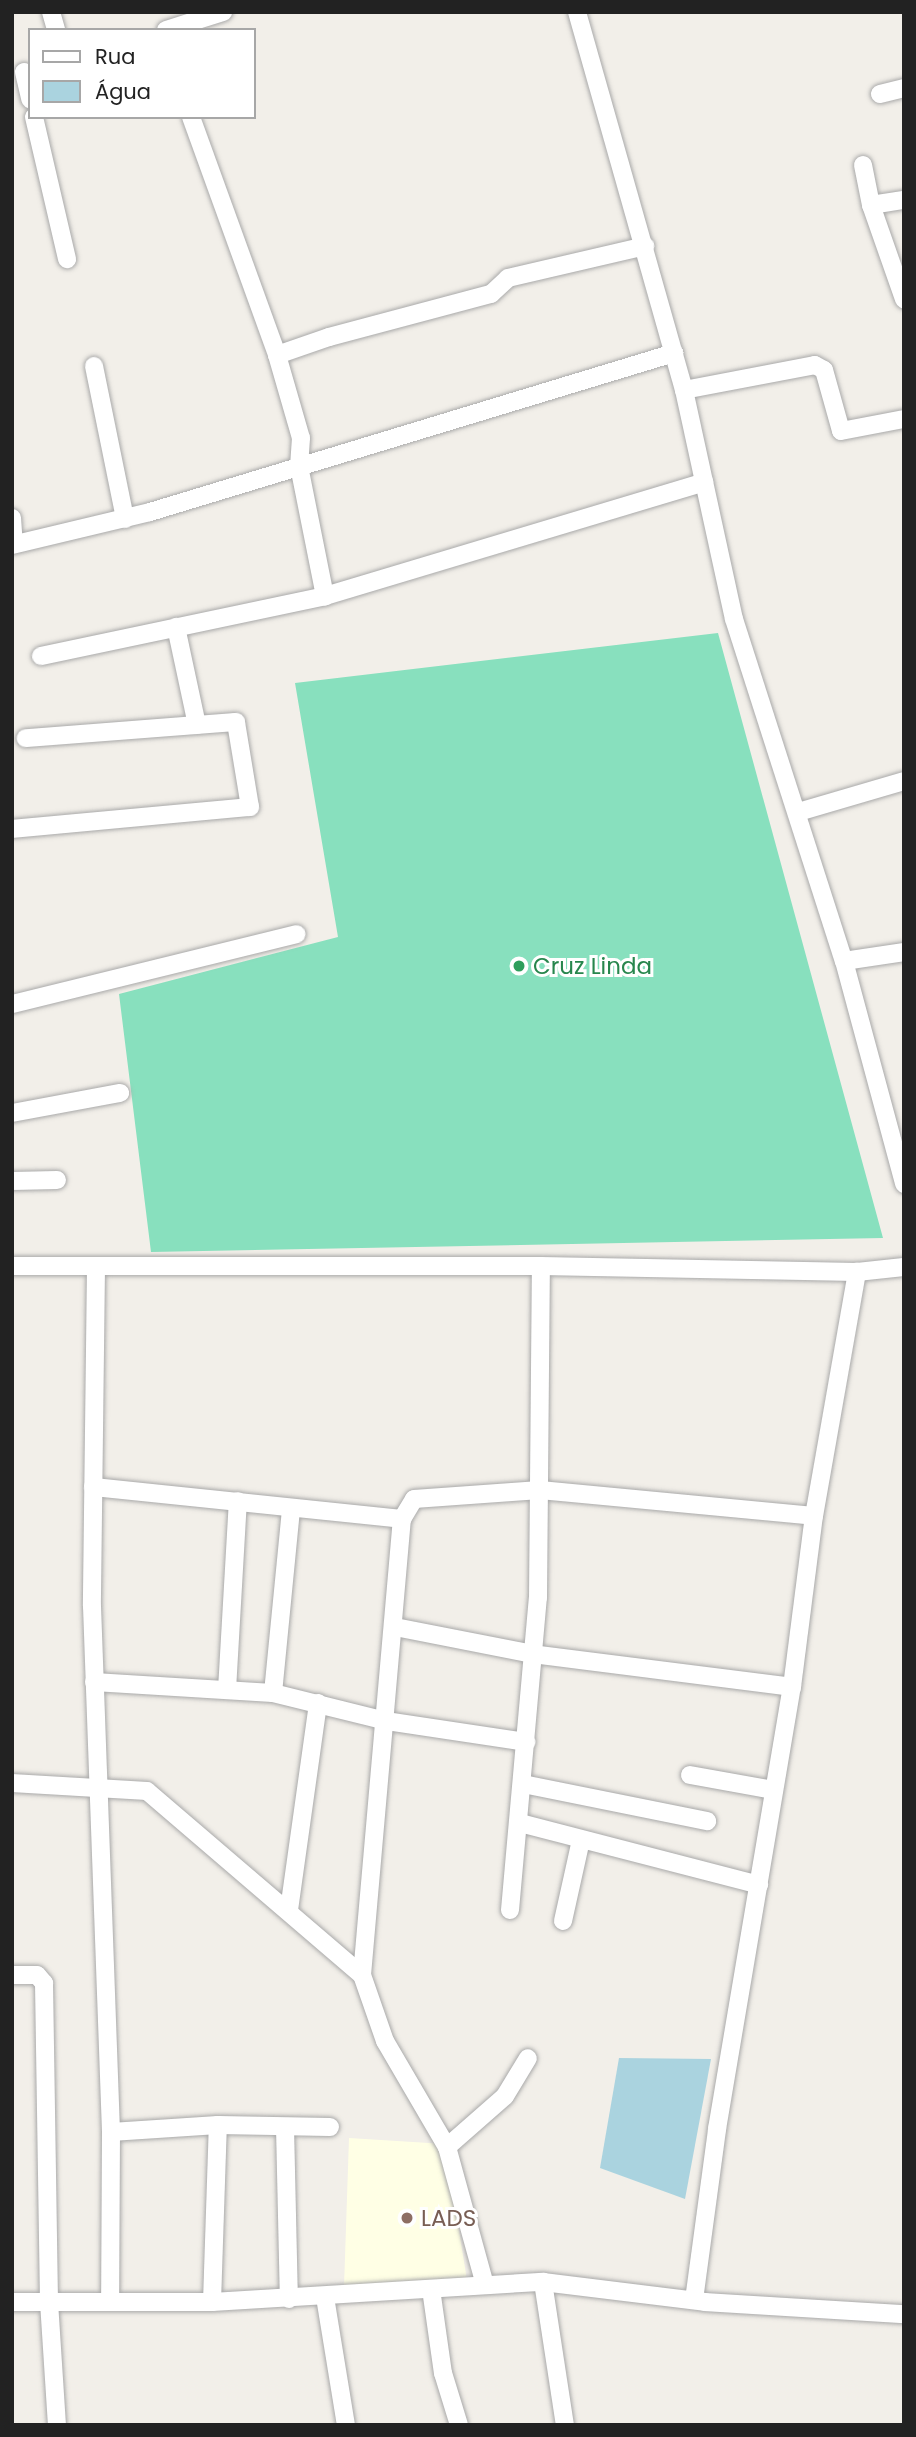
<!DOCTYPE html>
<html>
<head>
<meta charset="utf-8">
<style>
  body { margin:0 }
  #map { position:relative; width:916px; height:2437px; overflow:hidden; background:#f2efe9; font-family:Poppins,sans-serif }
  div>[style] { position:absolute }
  .education>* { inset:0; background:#ffffe5 }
  .pitch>* { inset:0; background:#88e0be }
  .water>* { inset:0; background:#aad3df }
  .roads { filter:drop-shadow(0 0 2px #a9a9a9) drop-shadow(0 0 2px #a9a9a9) }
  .minor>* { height:18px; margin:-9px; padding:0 9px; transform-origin:9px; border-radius:9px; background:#fff }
  .dots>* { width:19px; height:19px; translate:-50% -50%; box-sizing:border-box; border:4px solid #fff; border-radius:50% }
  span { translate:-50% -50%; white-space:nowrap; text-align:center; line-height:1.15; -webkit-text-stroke:6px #fff; paint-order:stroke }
  .leisure-label { font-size:23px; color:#27864d }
  .left { translate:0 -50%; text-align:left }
  .education-label { font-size:23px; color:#785e54 }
  .frame { position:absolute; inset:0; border:14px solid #222; pointer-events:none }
  .legend { position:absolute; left:28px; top:28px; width:228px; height:91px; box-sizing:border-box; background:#fff; border:2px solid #a7a7a7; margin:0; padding:9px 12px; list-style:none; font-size:21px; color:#222 }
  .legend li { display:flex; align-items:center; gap:14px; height:35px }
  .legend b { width:35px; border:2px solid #a7a7a7 }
</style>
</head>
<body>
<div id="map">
  <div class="education">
    <div style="clip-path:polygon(349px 2138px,445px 2144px,467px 2280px,344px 2287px)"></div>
  </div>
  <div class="pitch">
    <div style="clip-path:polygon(718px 633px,883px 1238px,151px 1252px,119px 994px,338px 937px,295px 683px)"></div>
  </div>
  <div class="water">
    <div style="clip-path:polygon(619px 2058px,711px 2059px,685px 2199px,600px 2168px)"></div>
  </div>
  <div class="roads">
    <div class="minor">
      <div style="left:51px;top:12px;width:19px;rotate:74deg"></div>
      <div style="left:577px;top:12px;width:393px;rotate:74.2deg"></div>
      <div style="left:684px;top:390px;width:234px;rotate:77.7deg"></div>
      <div style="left:734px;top:619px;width:359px;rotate:72.2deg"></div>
      <div style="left:844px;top:961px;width:231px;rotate:74.9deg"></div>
      <div style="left:166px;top:30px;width:60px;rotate:-17.5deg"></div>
      <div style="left:24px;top:72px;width:28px;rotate:77deg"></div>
      <div style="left:880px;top:94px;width:25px;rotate:-14deg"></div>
      <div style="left:34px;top:117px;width:146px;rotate:76.9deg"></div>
      <div style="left:191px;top:117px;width:253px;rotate:70.1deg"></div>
      <div style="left:277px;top:355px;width:86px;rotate:73.9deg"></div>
      <div style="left:301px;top:438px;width:28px;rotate:94deg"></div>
      <div style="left:299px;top:466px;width:133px;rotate:78.7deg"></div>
      <div style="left:863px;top:165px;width:41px;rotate:78.7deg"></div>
      <div style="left:871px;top:205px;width:100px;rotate:70.7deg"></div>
      <div style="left:871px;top:205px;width:33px;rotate:-9deg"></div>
      <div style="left:277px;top:355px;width:55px;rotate:-19.1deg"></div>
      <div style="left:329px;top:337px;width:168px;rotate:-14.9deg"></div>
      <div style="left:491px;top:294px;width:23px;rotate:-43deg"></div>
      <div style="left:508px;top:278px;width:141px;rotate:-13.1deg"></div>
      <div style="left:94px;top:366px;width:156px;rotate:78.5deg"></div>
      <div style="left:684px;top:390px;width:133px;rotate:-10.8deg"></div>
      <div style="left:815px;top:365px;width:10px;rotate:29deg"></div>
      <div style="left:824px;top:370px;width:63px;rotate:74.4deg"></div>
      <div style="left:841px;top:431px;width:64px;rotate:-10.8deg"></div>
      <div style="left:12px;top:518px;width:26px;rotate:86deg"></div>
      <div style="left:12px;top:545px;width:142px;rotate:-13.4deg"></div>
      <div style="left:150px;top:512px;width:548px;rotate:-16.88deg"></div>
      <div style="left:176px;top:627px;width:100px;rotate:77.9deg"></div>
      <div style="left:41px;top:656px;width:290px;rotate:-11.9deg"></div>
      <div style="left:325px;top:596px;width:396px;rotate:-16.7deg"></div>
      <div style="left:798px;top:812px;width:110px;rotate:-16.3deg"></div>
      <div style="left:12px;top:829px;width:239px;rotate:-5.3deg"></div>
      <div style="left:250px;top:807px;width:86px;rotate:-99.4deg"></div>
      <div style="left:236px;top:722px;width:211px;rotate:175.6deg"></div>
      <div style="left:844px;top:961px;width:61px;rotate:-8.5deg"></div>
      <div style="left:12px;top:1004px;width:293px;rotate:-13.8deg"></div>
      <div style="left:12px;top:1113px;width:110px;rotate:-10.5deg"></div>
      <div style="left:12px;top:1181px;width:45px;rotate:-1.3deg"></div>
      <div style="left:12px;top:1266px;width:529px"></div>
      <div style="left:541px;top:1266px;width:316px;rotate:1.1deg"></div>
      <div style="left:857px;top:1272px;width:47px;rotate:-6.1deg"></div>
      <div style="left:96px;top:1267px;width:339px;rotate:90.7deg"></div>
      <div style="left:92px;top:1606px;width:526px;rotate:87.93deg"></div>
      <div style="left:111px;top:2132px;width:167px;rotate:90.3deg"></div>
      <div style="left:93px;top:1487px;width:311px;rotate:5.9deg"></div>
      <div style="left:395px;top:1627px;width:140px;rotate:11.1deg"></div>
      <div style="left:532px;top:1654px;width:262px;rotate:7.2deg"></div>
      <div style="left:94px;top:1682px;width:179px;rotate:3.5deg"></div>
      <div style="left:273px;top:1693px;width:116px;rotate:13.9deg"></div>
      <div style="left:386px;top:1721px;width:142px;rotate:8.5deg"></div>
      <div style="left:227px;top:1690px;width:189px;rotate:-86.7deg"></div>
      <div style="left:273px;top:1693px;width:184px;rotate:-84.4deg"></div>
      <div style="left:690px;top:1775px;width:84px;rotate:10.2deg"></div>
      <div style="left:12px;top:1783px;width:135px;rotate:3.4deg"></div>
      <div style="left:147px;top:1791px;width:283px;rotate:40.6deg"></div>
      <div style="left:362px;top:1975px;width:70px;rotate:70.8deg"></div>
      <div style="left:385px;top:2041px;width:123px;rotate:59.7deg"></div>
      <div style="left:447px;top:2147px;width:143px;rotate:74.6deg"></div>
      <div style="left:523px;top:1784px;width:188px;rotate:11.4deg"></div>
      <div style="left:520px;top:1823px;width:247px;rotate:14.5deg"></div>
      <div style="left:289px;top:1910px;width:209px;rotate:-82deg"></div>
      <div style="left:510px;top:1910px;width:313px;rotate:-84.9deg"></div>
      <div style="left:538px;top:1598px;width:332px;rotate:-89.5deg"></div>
      <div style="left:563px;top:1921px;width:83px;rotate:-77.5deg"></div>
      <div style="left:12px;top:1975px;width:25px"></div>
      <div style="left:37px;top:1975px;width:11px;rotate:49deg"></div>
      <div style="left:44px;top:1983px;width:319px;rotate:89.1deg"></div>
      <div style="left:49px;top:2302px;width:123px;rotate:86.3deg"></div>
      <div style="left:362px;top:1975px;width:458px;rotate:-85deg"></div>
      <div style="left:402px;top:1519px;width:23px;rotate:-59deg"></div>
      <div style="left:414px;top:1499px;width:126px;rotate:-4.1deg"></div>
      <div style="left:540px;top:1490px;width:275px;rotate:5.4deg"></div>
      <div style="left:285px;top:2127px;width:172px;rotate:88.7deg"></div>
      <div style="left:111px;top:2132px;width:107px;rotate:-3.7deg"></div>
      <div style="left:218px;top:2125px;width:112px;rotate:1deg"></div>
      <div style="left:447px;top:2147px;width:77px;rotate:-41.3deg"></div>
      <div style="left:505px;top:2096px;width:44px;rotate:-58.8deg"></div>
      <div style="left:543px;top:2282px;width:145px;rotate:81.3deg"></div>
      <div style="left:431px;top:2289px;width:85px;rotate:81.9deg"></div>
      <div style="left:443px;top:2373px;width:54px;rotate:72.9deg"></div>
      <div style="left:325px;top:2297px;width:130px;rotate:80.7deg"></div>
      <div style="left:694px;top:2300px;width:173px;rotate:-82.3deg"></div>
      <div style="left:717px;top:2129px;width:448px;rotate:-80.4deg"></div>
      <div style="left:792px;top:1687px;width:172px;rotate:-82.7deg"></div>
      <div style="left:814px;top:1516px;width:248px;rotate:-80deg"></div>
      <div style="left:12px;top:2302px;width:200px"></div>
      <div style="left:212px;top:2302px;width:332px;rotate:-3.5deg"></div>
      <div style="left:543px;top:2282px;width:163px;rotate:7deg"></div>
      <div style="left:705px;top:2302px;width:199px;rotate:3.5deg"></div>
      <div style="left:212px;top:2302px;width:177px;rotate:-88.1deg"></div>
    </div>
  </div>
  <div class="dots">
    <div style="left:519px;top:966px;background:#2e9e5b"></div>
    <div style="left:407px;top:2218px;background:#8d6e63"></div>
  </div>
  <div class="leisure-label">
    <span class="left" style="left:533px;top:966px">Cruz Linda</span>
  </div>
  <div class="education-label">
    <span class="left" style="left:421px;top:2218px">LADS</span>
  </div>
  <div class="frame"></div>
  <ul class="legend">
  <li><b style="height:9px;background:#fff"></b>Rua</li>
  <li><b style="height:19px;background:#aad3df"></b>Água</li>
  </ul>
</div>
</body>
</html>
